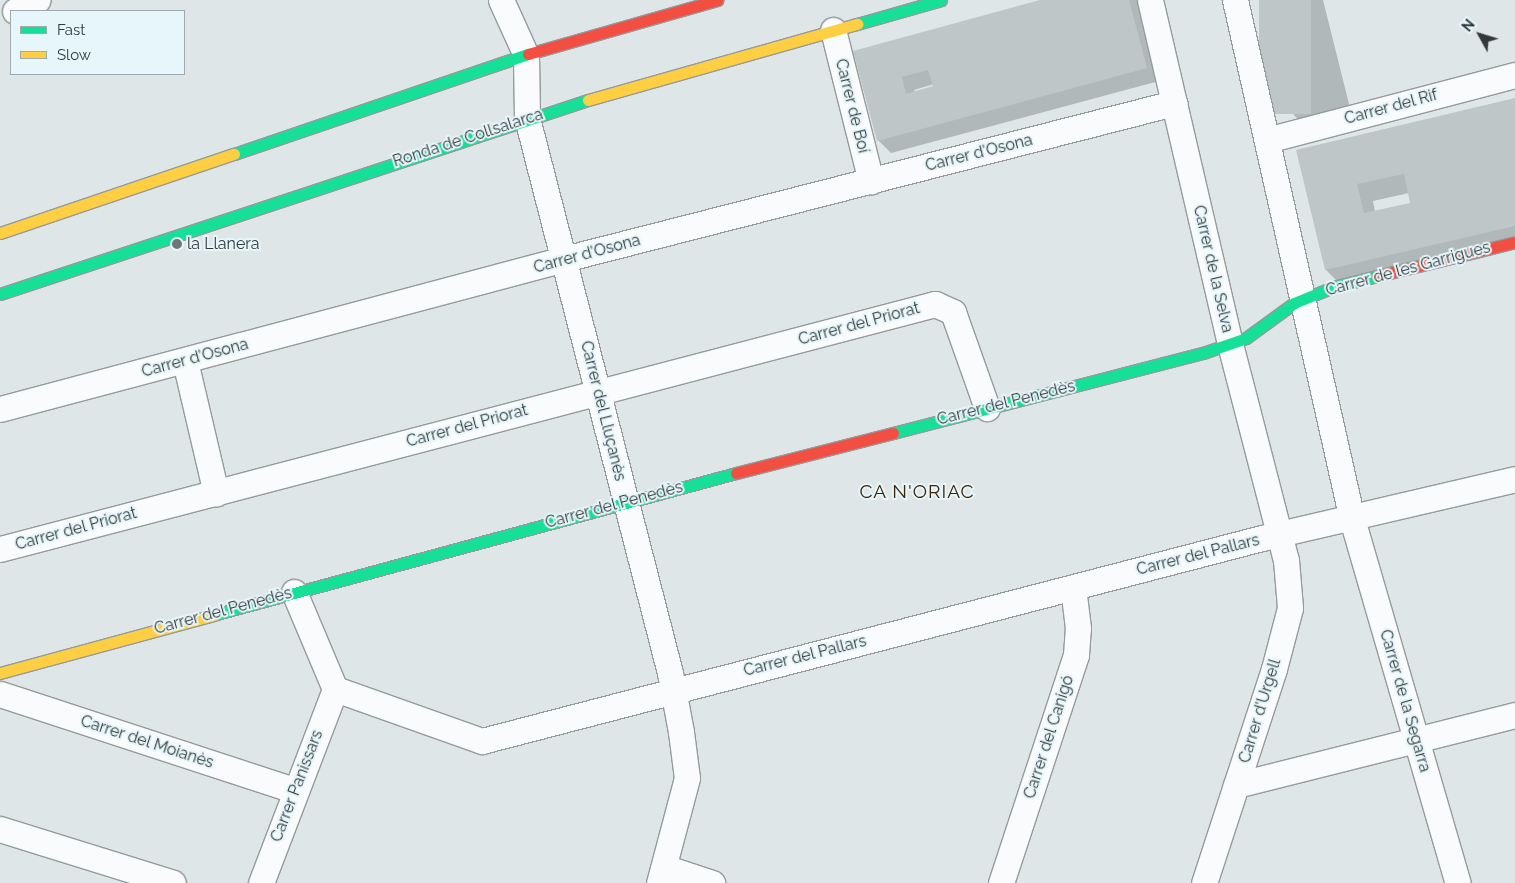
<!DOCTYPE html>
<meta charset="utf-8">
<style>
body{margin:0}
#map{position:relative;width:1515px;height:883px;overflow:hidden;background:#dee6e8;font-family:Raleway,sans-serif}
div>[style]{position:absolute}
[style*='--x']{left:calc(var(--x)*1px);top:calc(var(--y)*1px);width:calc(var(--w)*1px);rotate:calc(var(--a)*1deg)}
.shadow>*{inset:0;background:#0003}
.building>*{inset:0;background:#bfc6c8;transform-origin:0 0}
.roads{filter:drop-shadow(1px 0 #959b9c) drop-shadow(-1px 0 #959b9c) drop-shadow(0 1px #959b9c) drop-shadow(0 -1px #959b9c)}
.street>*{height:25px;margin:-12.5px;padding:0 12.5px;transform-origin:12.5px;border-radius:12.5px;background:#fafbfc}
.fast>*{height:11px;margin:-5.5px;padding:0 5.5px;transform-origin:5.5px;border-radius:5.5px;background:#16e098}
.slow>*{height:11px;margin:-5.5px;padding:0 5.5px;transform-origin:5.5px;border-radius:5.5px;background:#ffcf43}
.jam>*{height:11px;margin:-5.5px;padding:0 5.5px;transform-origin:5.5px;border-radius:5.5px;background:#f24e42}
.dots>*{width:14px;height:14px;translate:-50% -50%;box-sizing:border-box;border:2px solid #e6f6fa;border-radius:50%}
span{translate:-50% -50%;white-space:nowrap;text-align:center;line-height:1.15;-webkit-text-stroke:4px #e6f6fa;paint-order:stroke}
.street-label{font-size:16px;color:#33393b}
.poi-label{font-size:16px;color:#33393b}
.left{translate:0 -50%;text-align:left}
.quarter-label{font-size:19px;color:#402505;letter-spacing:1px}
.legend{position:absolute;left:10px;top:10px;width:175px;height:65px;box-sizing:border-box;background:#e6f6fa;border:1px solid #9eaaae;margin:0;padding:6px 9px;list-style:none;font-size:15px;color:#33393b}
.legend li{display:flex;align-items:center;gap:10px;height:25px}
.legend b{width:25px;border:1px solid #9eaaae}
.north{position:absolute;left:1455px;top:10px;width:50px;height:50px;-webkit-text-stroke:4px #e6f6fa;paint-order:stroke;rotate:309deg;font-size:14px;font-weight:700;line-height:20px;text-align:center;color:#33393b}
.north::after{content:'';display:block;margin:auto;width:18px;height:22px;background:#33393b;clip-path:polygon(50% 0,100% 100%,50% 72%,0 100%)}
</style>
<div id="map">
<div class="shadow">
<i style="clip-path:polygon(evenodd,1043px 0,1138px 0,1159px 81px,891px 153px,878px 140px,854px 52px,1043px 0,934px 84px,934px 87px,915px 93px,914px 90px,934px 84px)"></i>
<i style="clip-path:polygon(1260px 0,1323px 0,1352px 116px,1305px 126px,1288px 109px)"></i>
<i style="clip-path:polygon(evenodd,1515px 100px,1515px 242px,1342px 286px,1326px 270px,1297px 151px,1515px 100px,1409px 193px,1411px 204px,1375px 212px,1373px 201px,1409px 193px)"></i>
</div>
<div class="building">
<i style="clip-path:polygon(evenodd,1040px 0,1129px 0,1147px 68px,877px 141px,853px 51px,1040px 0,928px 70px,933px 86px,906px 94px,902px 77px,928px 70px)"></i>
<i style="left:1259px;top:0;width:52px;height:114px"></i>
<i style="clip-path:polygon(evenodd,1515px 98px,1515px 226px,1325px 270px,1296px 150px,1515px 98px,1404px 174px,1410px 203px,1364px 213px,1357px 184px,1404px 174px)"></i>
</div>
<div class="roads">
<div class="street">
<i style="--x:501;--y:0;--w:60;--a:65.6"></i>
<i style="--x:526;--y:55;--w:63;--a:89.1"></i>
<i style="--x:527;--y:118;--w:573;--a:75.55"></i>
<i style="--x:670;--y:673;--w:60;--a:79.4"></i>
<i style="--x:681;--y:732;--w:46;--a:82.6"></i>
<i style="--x:687;--y:778;--w:109;--a:104.9"></i>
<i style="--x:1150;--y:0;--w:353;--a:76.9"></i>
<i style="--x:1230;--y:344;--w:223;--a:75.5"></i>
<i style="--x:1286;--y:560;--w:48;--a:85.2"></i>
<i style="--x:1290;--y:608;--w:63;--a:104.7"></i>
<i style="--x:1274;--y:669;--w:225;--a:108.1"></i>
<i style="--x:1235;--y:0;--w:532;--a:77.3"></i>
<i style="--x:1352;--y:519;--w:379;--a:73.8"></i>
<i style="--x:15;--y:11;--w:25;--a:-26"></i>
<i style="--x:833;--y:30;--w:156;--a:75.9"></i>
<i style="--x:1267;--y:140;--w:256;--a:-14.7"></i>
<i style="--x:185;--y:361;--w:136;--a:76.8"></i>
<i style="--x:0;--y:409;--w:584;--a:-14.89"></i>
<i style="--x:564;--y:259;--w:630;--a:-14.35"></i>
<i style="--x:0;--y:549;--w:967;--a:-14.68"></i>
<i style="--x:935;--y:304;--w:20;--a:24"></i>
<i style="--x:953;--y:312;--w:102;--a:70.5"></i>
<i style="--x:294;--y:592;--w:105;--a:67.1"></i>
<i style="--x:335;--y:689;--w:156;--a:19.5"></i>
<i style="--x:482;--y:741;--w:806;--a:-14.59"></i>
<i style="--x:1262;--y:538;--w:260;--a:-13.1"></i>
<i style="--x:0;--y:694;--w:309;--a:18.1"></i>
<i style="--x:1236;--y:785;--w:288;--a:-14.1"></i>
<i style="--x:0;--y:829;--w:181;--a:17.3"></i>
<i style="--x:664;--y:867;--w:51;--a:18.4"></i>
<i style="--x:261;--y:883;--w:208;--a:-69.1"></i>
<i style="--x:1001;--y:883;--w:240;--a:-71.8"></i>
<i style="--x:1076;--y:655;--w:27;--a:-86"></i>
<i style="--x:1078;--y:628;--w:41;--a:-97"></i>
</div>
<div class="fast">
<i style="--x:857;--y:24;--w:87;--a:-15.9"></i>
<i style="--x:234;--y:154;--w:311;--a:-18.8"></i>
<i style="--x:0;--y:294;--w:619;--a:-18.26"></i>
<i style="--x:893;--y:433;--w:320;--a:-14.5"></i>
<i style="--x:1203;--y:353;--w:46;--a:-19.2"></i>
<i style="--x:1246;--y:338;--w:59;--a:-36.1"></i>
<i style="--x:1294;--y:303;--w:42;--a:-22.3"></i>
<i style="--x:1333;--y:287;--w:45;--a:-14"></i>
<i style="--x:213;--y:615;--w:542;--a:-15.19"></i>
</div>
<div class="slow">
<i style="--x:588;--y:100;--w:280;--a:-15.8"></i>
<i style="--x:0;--y:233;--w:247;--a:-18.7"></i>
<i style="--x:0;--y:673;--w:221;--a:-15.2"></i>
</div>
<div class="jam">
<i style="--x:528;--y:54;--w:197;--a:-15.9"></i>
<i style="--x:1377;--y:276;--w:142;--a:-13.8"></i>
<i style="--x:736;--y:473;--w:162;--a:-14.3"></i>
</div>
</div>
<div class="dots">
<i style="left:177px;top:244px;background:#6f7678"></i>
</div>
<div class="street-label">
<span style="left:852px;top:106px;rotate:76deg">Carrer de Boí</span>
<span style="left:1391px;top:107px;rotate:-15deg">Carrer del Rif</span>
<span style="left:468px;top:138px;rotate:-18deg">Ronda de Collsalarca</span>
<span style="left:979px;top:153px;rotate:-14deg">Carrer d'Osona</span>
<span style="left:587px;top:254px;rotate:-15deg">Carrer d'Osona</span>
<span style="left:1213px;top:269px;rotate:77deg">Carrer de la Selva</span>
<span style="left:1408px;top:269px;rotate:-15deg">Carrer de les Garrigues</span>
<span style="left:859px;top:324px;rotate:-15deg">Carrer del Priorat</span>
<span style="left:195px;top:358px;rotate:-15deg">Carrer d'Osona</span>
<span style="left:1006px;top:403px;rotate:-14deg">Carrer del Penedès</span>
<span style="left:603px;top:411px;rotate:76deg">Carrer del Lluçanès</span>
<span style="left:467px;top:426px;rotate:-15deg">Carrer del Priorat</span>
<span style="left:614px;top:505px;rotate:-15deg">Carrer del Penedès</span>
<span style="left:76px;top:529px;rotate:-15deg">Carrer del Priorat</span>
<span style="left:1198px;top:555px;rotate:-14deg">Carrer del Pallars</span>
<span style="left:223px;top:611px;rotate:-15deg">Carrer del Penedès</span>
<span style="left:805px;top:656px;rotate:-14deg">Carrer del Pallars</span>
<span style="left:1405px;top:701px;rotate:74deg">Carrer de la Segarra</span>
<span style="left:1260px;top:711px;rotate:-73deg">Carrer d'Urgell</span>
<span style="left:1049px;top:737px;rotate:-72deg">Carrer del Canigó</span>
<span style="left:147px;top:742px;rotate:18deg">Carrer del Moianès</span>
<span style="left:297px;top:786px;rotate:-69deg">Carrer Panissars</span>
</div>
<div class="poi-label">
<span class="left" style="left:187px;top:244px">la Llanera</span>
</div>
<div class="quarter-label">
<span style="left:917px;top:492px">CA N'ORIAC</span>
</div>
<ul class="legend">
<li><b style="height:6px;background:#16e098"></b>Fast</li>
<li><b style="height:6px;background:#ffcf43"></b>Slow</li>
</ul>
<div class="north">N</div>
</div>
